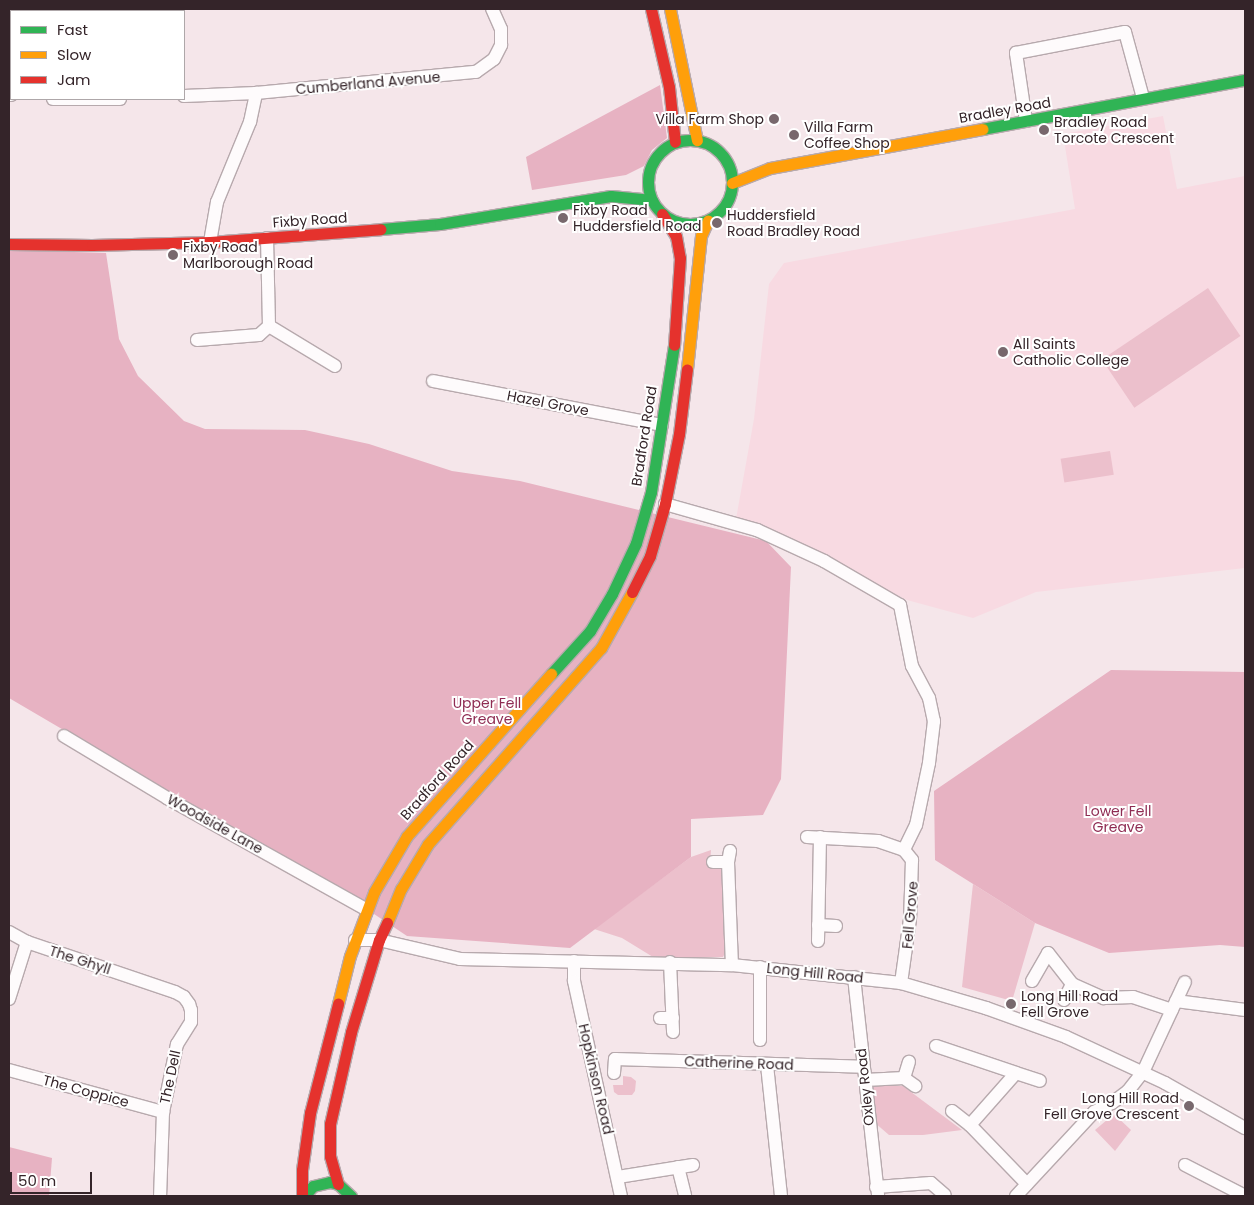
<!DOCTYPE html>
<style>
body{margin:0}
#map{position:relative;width:1254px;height:1205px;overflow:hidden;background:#f5e6ea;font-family:Poppins,sans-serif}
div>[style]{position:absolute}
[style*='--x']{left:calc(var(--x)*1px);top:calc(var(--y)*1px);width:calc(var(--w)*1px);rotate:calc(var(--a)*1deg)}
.built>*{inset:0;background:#f8dae2}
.green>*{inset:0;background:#ecc0cc;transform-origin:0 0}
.forest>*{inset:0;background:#e7b2c2}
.roads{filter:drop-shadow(1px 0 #b7a9ad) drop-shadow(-1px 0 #b7a9ad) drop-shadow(0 1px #b7a9ad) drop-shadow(0 -1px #b7a9ad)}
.street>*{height:12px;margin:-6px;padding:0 6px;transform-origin:6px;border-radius:6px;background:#fefbfc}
.fast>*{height:11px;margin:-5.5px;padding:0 5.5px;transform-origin:5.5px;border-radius:5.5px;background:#30b455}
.fast>.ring{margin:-5.5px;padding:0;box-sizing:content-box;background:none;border:11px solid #30b455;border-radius:50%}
.slow>*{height:11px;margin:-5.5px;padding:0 5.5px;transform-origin:5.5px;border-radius:5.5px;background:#ff9f0a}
.jam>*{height:11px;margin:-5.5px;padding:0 5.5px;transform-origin:5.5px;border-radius:5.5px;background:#e5322d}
.dots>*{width:14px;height:14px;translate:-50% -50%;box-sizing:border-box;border:2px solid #fff;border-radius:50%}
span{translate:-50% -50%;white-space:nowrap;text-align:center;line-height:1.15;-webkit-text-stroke:4px #fff;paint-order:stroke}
.street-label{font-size:14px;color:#342429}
.poi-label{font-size:14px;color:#342429}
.right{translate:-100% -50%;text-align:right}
.left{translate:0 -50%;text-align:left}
.park-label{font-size:14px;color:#8f2c53}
.frame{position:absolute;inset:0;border:10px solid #342429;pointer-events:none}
.legend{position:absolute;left:10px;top:10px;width:175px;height:90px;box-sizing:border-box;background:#fff;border:1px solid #aea7a9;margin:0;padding:6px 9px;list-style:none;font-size:15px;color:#342429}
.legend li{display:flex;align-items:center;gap:10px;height:25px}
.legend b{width:25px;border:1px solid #aea7a9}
.scale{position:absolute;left:10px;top:1172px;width:82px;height:22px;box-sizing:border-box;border:2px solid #342429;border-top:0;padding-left:6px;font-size:15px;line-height:18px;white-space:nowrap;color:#342429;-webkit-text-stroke:4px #fff;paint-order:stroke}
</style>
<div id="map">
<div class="built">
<i style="clip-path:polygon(1163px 116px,1177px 189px,1245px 176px,1245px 568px,1036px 592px,973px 618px,907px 600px,736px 519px,754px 419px,769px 284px,784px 263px,1075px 209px,1063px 134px)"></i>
</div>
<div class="green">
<i style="left:1208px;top:288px;width:58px;height:128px;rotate:56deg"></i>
<i style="left:1110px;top:451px;width:24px;height:50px;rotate:81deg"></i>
<i style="clip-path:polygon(711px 850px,710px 865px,727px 866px,726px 951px,723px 957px,653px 957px,622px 938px,594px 929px,691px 857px)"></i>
<i style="clip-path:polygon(973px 884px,1035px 923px,1012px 1001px,962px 987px)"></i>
<i style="clip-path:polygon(623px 1076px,631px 1077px,636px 1081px,635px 1091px,632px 1095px,618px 1095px,614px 1092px,613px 1085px,623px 1085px)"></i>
<i style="clip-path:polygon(871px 1086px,903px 1086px,962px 1130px,923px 1135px,889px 1135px,874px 1122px)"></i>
<i style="clip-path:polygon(1114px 1114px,1131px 1130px,1115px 1151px,1095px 1130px)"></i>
</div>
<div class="forest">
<i style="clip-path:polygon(660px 85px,667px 138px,652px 150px,644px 166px,626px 175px,532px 190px,526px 157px)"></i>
<i style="clip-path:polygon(9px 250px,106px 253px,119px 339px,138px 376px,184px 421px,205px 429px,305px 430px,369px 444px,452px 471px,520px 481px,766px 541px,791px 567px,781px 779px,763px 815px,691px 819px,691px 857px,570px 948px,407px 936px,350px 898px,9px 698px)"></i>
<i style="clip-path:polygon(1111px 670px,1245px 672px,1245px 947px,1220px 945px,1109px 953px,1035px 923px,935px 860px,934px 791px)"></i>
<i style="clip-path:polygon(9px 1147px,52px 1158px,49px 1196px,9px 1196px)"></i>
</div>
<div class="roads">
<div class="street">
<i style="--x:78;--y:11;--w:2;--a:-90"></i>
<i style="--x:9;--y:95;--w:2;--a:0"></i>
<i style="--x:184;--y:96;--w:72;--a:-2.4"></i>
<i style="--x:256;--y:93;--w:221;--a:-5.5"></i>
<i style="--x:476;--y:72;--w:22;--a:-36"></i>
<i style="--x:494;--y:59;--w:16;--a:-63"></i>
<i style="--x:501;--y:45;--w:16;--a:-90"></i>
<i style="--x:501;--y:29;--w:22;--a:-114"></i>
<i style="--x:53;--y:99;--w:67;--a:0"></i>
<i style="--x:1026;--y:121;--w:69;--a:-98.4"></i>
<i style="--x:1016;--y:53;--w:111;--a:-10.9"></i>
<i style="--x:1125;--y:32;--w:68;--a:74.7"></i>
<i style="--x:210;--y:242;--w:41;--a:-80.1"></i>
<i style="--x:217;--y:202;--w:87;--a:-67.6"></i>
<i style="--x:250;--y:122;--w:30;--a:-78"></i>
<i style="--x:269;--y:326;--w:77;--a:31.2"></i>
<i style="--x:197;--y:340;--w:62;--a:-4.6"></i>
<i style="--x:259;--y:335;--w:13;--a:-42"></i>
<i style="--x:269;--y:326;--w:88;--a:-91.3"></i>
<i style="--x:433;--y:381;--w:233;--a:10.9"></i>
<i style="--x:665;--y:504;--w:96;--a:15.8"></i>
<i style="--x:757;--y:530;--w:74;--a:24.8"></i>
<i style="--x:824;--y:561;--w:88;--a:30.1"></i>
<i style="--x:900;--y:605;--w:62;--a:78.9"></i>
<i style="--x:912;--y:666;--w:36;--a:62"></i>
<i style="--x:929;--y:698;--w:24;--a:78"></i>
<i style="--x:934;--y:721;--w:42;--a:96.8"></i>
<i style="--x:929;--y:763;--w:63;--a:101.8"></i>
<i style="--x:916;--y:825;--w:28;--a:116"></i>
<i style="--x:64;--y:736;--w:120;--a:31"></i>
<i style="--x:167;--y:798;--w:229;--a:29.2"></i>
<i style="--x:807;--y:837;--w:71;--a:3.2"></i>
<i style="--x:878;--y:841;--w:28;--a:19"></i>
<i style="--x:904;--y:850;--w:13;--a:51"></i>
<i style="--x:912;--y:860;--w:59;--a:91.9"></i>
<i style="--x:910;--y:919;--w:65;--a:98"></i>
<i style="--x:730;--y:851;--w:11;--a:100"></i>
<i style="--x:728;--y:862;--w:103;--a:87.8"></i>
<i style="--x:713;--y:862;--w:15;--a:0"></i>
<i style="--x:818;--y:925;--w:18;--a:3"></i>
<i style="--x:9;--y:932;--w:21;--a:29"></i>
<i style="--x:27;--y:942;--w:156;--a:18.7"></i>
<i style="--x:175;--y:992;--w:10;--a:29"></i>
<i style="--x:184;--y:997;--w:9;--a:54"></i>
<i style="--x:189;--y:1004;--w:6;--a:72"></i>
<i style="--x:191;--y:1010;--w:12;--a:90"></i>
<i style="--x:191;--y:1022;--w:26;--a:122"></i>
<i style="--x:177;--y:1044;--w:69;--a:101.6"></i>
<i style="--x:163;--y:1112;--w:84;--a:92"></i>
<i style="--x:355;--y:940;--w:24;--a:0"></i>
<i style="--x:379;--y:940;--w:83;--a:13.2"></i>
<i style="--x:460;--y:959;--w:272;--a:1.3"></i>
<i style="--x:732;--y:965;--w:170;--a:6.1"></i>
<i style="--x:901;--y:983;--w:89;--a:16.4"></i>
<i style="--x:986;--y:1008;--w:85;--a:19.9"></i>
<i style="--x:1066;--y:1037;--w:109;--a:24.9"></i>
<i style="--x:1165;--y:1083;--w:92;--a:29.4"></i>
<i style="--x:818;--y:941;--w:104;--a:-88.9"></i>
<i style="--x:574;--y:961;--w:20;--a:90"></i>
<i style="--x:574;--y:981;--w:220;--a:77.7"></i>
<i style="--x:670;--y:962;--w:70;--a:87.5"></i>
<i style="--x:760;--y:967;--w:73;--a:90"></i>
<i style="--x:854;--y:977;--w:220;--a:83.7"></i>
<i style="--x:1032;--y:981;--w:32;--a:-60"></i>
<i style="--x:1048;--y:953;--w:39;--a:52"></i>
<i style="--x:1072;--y:984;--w:35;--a:24"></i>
<i style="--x:1104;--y:998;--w:29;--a:-2"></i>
<i style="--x:1133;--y:997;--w:41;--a:18.4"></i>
<i style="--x:9;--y:999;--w:60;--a:-72.5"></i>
<i style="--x:1064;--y:1000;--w:18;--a:-63"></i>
<i style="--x:1176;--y:1001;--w:70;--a:7.4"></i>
<i style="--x:660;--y:1018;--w:13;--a:0"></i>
<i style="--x:936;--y:1046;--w:84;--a:18.6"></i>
<i style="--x:767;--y:1065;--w:132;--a:83.9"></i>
<i style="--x:9;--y:1070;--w:160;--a:15.3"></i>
<i style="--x:614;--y:1073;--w:14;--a:-86"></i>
<i style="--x:615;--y:1059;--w:248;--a:1.8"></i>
<i style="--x:904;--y:1078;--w:17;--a:-73"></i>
<i style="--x:865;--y:1080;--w:39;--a:-3"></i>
<i style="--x:904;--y:1078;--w:14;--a:36"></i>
<i style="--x:952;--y:1111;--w:23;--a:38"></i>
<i style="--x:970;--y:1125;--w:82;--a:46"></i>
<i style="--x:970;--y:1125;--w:69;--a:-48.5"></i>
<i style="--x:1016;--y:1073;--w:25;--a:18"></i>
<i style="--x:1185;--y:1165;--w:68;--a:27.3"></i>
<i style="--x:678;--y:1167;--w:30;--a:76"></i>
<i style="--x:618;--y:1177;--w:76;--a:-9.1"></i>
<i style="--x:876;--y:1187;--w:55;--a:-4.2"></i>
<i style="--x:931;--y:1183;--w:18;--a:41"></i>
<i style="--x:1016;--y:1196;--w:115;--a:-47.1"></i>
<i style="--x:1094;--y:1112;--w:20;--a:-27"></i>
<i style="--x:1112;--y:1103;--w:20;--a:-37"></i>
<i style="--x:1128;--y:1091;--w:24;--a:-52"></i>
<i style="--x:1143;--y:1072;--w:99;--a:-65"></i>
</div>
<div class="fast">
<i style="--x:982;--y:129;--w:268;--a:-10.6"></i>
<i class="ring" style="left:648px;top:140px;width:73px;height:73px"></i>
<i style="--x:381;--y:229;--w:59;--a:-4.8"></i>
<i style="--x:440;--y:224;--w:173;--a:-9.3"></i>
<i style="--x:611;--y:196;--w:41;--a:5.6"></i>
<i style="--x:551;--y:674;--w:58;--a:-47.8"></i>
<i style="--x:590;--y:631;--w:43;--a:-59.3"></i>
<i style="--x:612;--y:594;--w:56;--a:-64.8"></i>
<i style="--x:636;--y:543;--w:53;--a:-73.6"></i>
<i style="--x:651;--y:492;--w:149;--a:-81.1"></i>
<i style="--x:304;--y:1196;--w:13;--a:-48"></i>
<i style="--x:313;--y:1186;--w:17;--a:-13"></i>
<i style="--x:330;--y:1182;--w:8;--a:14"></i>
<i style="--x:338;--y:1184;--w:18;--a:43"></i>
</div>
<div class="slow">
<i style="--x:670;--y:9;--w:134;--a:78.4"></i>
<i style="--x:732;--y:183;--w:41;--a:-21.5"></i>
<i style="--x:770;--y:168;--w:216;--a:-10.4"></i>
<i style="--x:687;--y:369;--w:134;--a:-84"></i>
<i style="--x:701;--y:236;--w:17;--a:-66"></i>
<i style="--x:387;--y:923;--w:37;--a:-68"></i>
<i style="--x:401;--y:889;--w:52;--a:-59"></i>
<i style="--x:428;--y:844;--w:261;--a:-48.6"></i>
<i style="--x:601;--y:648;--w:64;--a:-61"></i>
<i style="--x:338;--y:1004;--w:49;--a:-76"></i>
<i style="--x:350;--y:956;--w:68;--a:-69.4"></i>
<i style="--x:374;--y:892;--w:65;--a:-59.5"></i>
<i style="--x:407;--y:836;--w:217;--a:-48.4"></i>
</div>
<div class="jam">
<i style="--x:651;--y:9;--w:80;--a:77"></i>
<i style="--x:669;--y:87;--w:55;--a:83.8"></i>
<i style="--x:662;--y:214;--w:26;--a:58"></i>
<i style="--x:676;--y:236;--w:22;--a:80"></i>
<i style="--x:680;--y:258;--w:87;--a:93.9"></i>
<i style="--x:9;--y:244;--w:83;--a:0.7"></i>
<i style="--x:92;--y:245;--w:118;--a:-1.5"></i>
<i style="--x:210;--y:242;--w:171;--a:-4.3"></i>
<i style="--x:632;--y:592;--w:40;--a:-63.4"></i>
<i style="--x:650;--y:556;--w:54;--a:-73.9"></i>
<i style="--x:665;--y:504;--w:71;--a:-78.7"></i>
<i style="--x:679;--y:434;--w:65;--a:-83"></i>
<i style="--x:338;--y:1184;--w:29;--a:-106"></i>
<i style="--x:330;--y:1156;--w:32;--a:-90"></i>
<i style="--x:330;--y:1124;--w:94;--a:-77.1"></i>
<i style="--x:351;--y:1032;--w:96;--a:-73.1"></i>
<i style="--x:379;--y:940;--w:19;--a:-65"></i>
<i style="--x:302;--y:1196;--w:26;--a:-90"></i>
<i style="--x:302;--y:1170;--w:58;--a:-82"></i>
<i style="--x:310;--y:1113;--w:113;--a:-75.6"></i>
</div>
</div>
<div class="dots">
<i style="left:774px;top:119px;background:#78686d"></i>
<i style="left:1044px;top:130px;background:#78686d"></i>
<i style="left:794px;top:135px;background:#78686d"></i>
<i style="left:563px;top:218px;background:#78686d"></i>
<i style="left:717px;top:223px;background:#78686d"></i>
<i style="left:173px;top:255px;background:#78686d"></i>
<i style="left:1003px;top:352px;background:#78686d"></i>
<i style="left:1011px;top:1004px;background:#78686d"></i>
<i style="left:1189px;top:1106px;background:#78686d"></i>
</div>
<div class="street-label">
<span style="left:368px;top:83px;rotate:-5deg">Cumberland Avenue</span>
<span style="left:1005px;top:110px;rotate:-10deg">Bradley Road</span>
<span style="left:310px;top:220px;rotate:-4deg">Fixby Road</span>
<span style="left:548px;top:403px;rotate:11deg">Hazel Grove</span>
<span style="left:644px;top:436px;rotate:-81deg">Bradford Road</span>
<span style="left:437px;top:780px;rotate:-48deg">Bradford Road</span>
<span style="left:215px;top:824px;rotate:29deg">Woodside Lane</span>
<span style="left:910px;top:915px;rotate:-85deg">Fell Grove</span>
<span style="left:80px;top:960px;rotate:18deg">The Ghyll</span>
<span style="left:815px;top:973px;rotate:6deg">Long Hill Road</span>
<span style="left:739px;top:1063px;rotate:2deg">Catherine Road</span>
<span style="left:170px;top:1077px;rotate:-78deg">The Dell</span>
<span style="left:596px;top:1079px;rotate:77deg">Hopkinson Road</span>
<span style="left:865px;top:1087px;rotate:-96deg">Oxley Road</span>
<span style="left:86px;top:1091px;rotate:15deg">The Coppice</span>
</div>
<div class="poi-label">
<span class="right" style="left:764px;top:119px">Villa Farm Shop</span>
<span class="left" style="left:1054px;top:130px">Bradley Road<br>Torcote Crescent</span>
<span class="left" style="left:804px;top:135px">Villa Farm<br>Coffee Shop</span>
<span class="left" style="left:573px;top:218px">Fixby Road<br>Huddersfield Road</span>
<span class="left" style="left:727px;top:223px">Huddersfield<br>Road Bradley Road</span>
<span class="left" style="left:183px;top:255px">Fixby Road<br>Marlborough Road</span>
<span class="left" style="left:1013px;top:352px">All Saints<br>Catholic College</span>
<span class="left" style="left:1021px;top:1004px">Long Hill Road<br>Fell Grove</span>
<span class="right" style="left:1179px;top:1106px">Long Hill Road<br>Fell Grove Crescent</span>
</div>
<div class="park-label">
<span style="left:487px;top:711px">Upper Fell<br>Greave</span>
<span style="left:1118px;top:819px">Lower Fell<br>Greave</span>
</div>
<div class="frame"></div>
<ul class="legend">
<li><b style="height:6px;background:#30b455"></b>Fast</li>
<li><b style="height:6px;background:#ff9f0a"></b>Slow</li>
<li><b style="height:6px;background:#e5322d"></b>Jam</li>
</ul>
<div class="scale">50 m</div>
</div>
